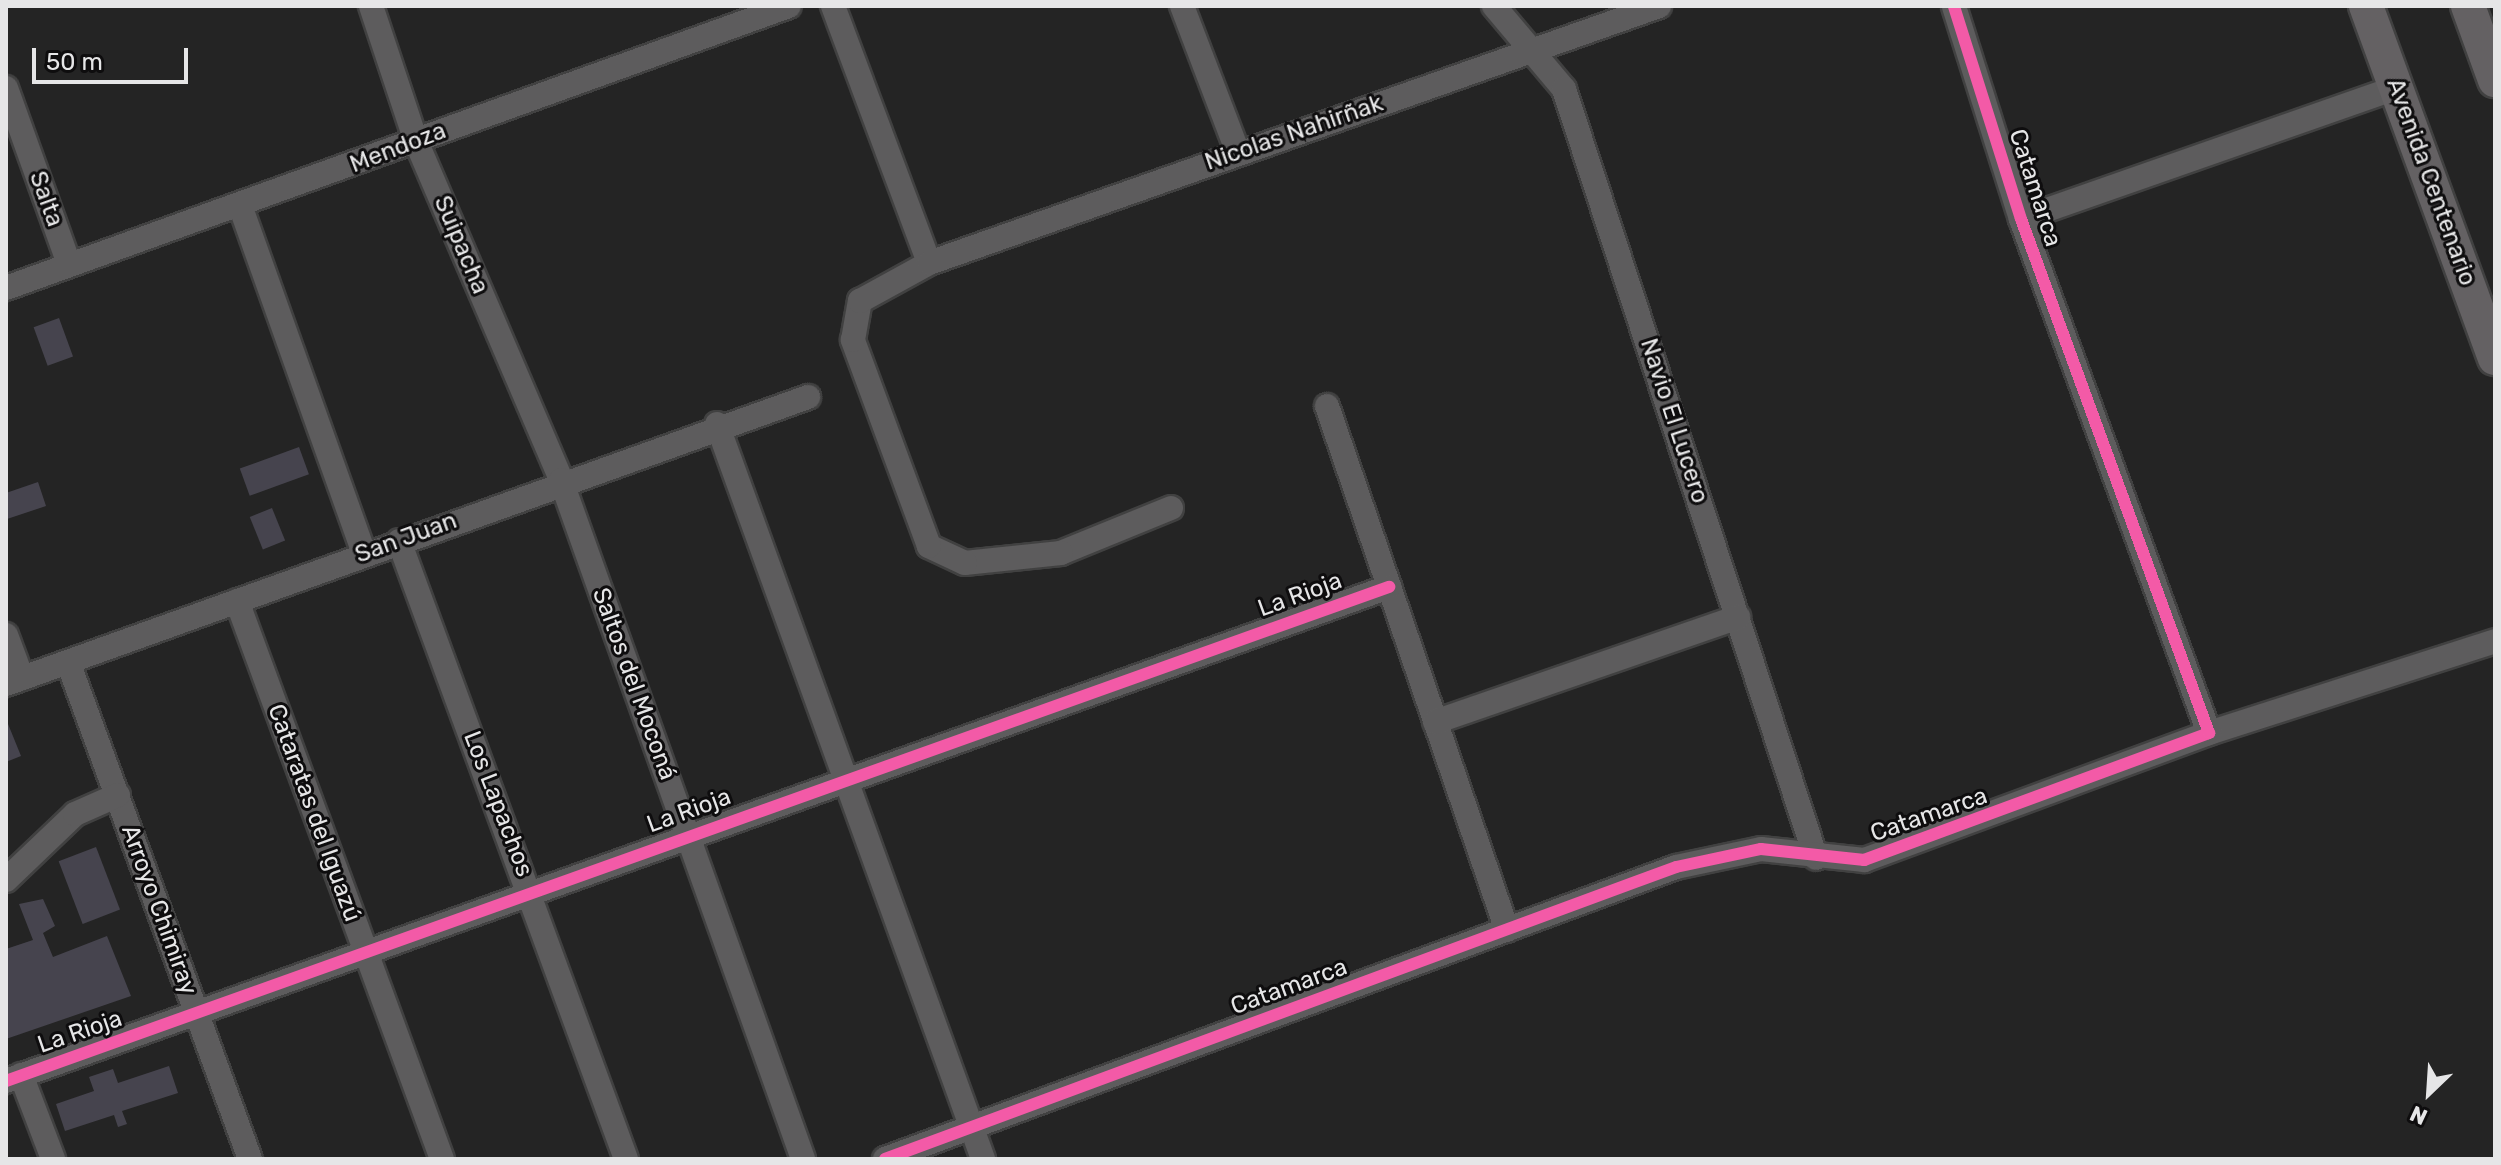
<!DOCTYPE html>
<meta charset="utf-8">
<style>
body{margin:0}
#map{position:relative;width:2501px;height:1165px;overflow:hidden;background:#242424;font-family:Rubik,sans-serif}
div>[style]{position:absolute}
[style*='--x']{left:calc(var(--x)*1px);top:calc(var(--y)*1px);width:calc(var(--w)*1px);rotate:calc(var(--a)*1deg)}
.building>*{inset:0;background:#46444e;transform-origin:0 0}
.roads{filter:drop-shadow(2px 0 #414141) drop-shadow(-2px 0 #414141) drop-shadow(0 2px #414141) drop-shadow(0 -2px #414141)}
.minor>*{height:24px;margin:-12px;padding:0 12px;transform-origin:12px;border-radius:12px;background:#5d5c5d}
.secondary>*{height:34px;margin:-17px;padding:0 17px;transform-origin:17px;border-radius:17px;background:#646163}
.cycleway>*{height:12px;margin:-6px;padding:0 6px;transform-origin:6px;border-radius:6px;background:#f35aa7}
span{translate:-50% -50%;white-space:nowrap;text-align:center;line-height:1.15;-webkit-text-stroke:6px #0e0d0e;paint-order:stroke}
.street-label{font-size:24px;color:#e6e6e7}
.frame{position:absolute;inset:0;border:8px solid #e6e6e7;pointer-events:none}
.north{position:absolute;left:2389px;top:1053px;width:80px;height:80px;-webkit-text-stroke:6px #0e0d0e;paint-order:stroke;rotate:205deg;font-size:22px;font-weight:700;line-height:32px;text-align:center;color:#e6e6e7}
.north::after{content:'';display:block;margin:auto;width:28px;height:36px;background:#e6e6e7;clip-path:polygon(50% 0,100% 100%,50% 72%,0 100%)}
.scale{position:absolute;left:32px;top:48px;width:156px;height:36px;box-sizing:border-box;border:4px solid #e6e6e7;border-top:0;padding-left:10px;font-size:24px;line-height:28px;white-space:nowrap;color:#e6e6e7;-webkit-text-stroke:6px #0e0d0e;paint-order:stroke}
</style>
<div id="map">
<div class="building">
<i style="left:59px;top:318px;width:41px;height:27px;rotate:70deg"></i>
<i style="left:299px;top:447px;width:29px;height:63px;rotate:70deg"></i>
<i style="clip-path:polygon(38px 482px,46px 506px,7px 519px,6px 493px)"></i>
<i style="left:272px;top:508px;width:35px;height:24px;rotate:68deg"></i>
<i style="clip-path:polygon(6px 719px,21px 756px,6px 762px)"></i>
<i style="left:96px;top:847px;width:67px;height:40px;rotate:69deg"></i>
<i style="clip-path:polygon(43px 899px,55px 926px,43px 933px,53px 957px,107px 936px,131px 996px,6px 1039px,6px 949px,33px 940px,19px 904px)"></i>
<i style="clip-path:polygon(169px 1066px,178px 1093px,122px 1111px,127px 1124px,118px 1127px,114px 1115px,65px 1131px,56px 1104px,94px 1091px,89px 1077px,113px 1069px,118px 1083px)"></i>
</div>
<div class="roads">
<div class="minor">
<i style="--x:371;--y:6;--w:142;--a:71.6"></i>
<i style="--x:416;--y:141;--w:369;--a:66.8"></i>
<i style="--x:561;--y:480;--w:721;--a:70.38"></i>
<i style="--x:833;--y:6;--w:274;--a:69.5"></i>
<i style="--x:1182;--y:6;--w:157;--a:69.1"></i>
<i style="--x:1494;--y:6;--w:109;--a:49.9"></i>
<i style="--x:1564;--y:89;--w:809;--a:71.86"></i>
<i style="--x:6;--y:88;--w:187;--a:70.3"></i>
<i style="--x:241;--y:208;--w:366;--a:70.4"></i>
<i style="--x:2021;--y:219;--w:397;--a:-19.3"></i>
<i style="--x:6;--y:288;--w:832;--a:-19.81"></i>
<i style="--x:1327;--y:406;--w:554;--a:71.04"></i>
<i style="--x:717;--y:424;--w:782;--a:70.1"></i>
<i style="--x:1171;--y:508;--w:119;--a:157.8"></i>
<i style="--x:1061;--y:553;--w:97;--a:174.1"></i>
<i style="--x:965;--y:563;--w:40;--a:-155"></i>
<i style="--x:929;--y:546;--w:220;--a:-110.3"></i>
<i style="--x:853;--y:340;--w:40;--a:-80"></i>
<i style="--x:860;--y:301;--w:79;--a:-28.8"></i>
<i style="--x:929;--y:263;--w:774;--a:-19.39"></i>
<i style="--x:399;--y:541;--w:658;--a:69.83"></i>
<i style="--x:237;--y:601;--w:594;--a:69.83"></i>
<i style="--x:6;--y:635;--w:46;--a:69.6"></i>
<i style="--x:68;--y:662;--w:529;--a:69.89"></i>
<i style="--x:6;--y:684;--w:852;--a:-19.69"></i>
<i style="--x:1435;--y:722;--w:321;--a:-19.1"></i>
<i style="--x:2209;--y:733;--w:300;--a:-17.8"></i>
<i style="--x:6;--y:880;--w:95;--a:-43.7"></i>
<i style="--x:75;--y:814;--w:47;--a:-23.8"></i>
<i style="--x:21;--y:1075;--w:90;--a:69.1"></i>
<i style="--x:6;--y:1081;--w:1469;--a:-19.66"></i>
<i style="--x:885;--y:1159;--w:843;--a:-20.26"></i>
<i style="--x:1676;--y:867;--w:87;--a:-12"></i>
<i style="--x:1761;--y:849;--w:104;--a:6.1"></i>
<i style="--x:1864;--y:860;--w:368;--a:-20.2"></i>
<i style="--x:2209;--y:733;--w:547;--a:-110.09"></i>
<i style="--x:2021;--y:219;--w:223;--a:-107.5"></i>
</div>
<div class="secondary">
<i style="--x:2366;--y:6;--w:375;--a:69.9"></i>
<i style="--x:2468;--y:6;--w:79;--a:70"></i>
</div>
</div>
<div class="cycleway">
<i style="--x:6;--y:1081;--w:1469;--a:-19.66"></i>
<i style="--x:885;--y:1159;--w:843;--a:-20.26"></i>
<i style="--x:1676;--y:867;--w:87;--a:-12"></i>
<i style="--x:1761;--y:849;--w:104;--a:6.1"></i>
<i style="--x:1864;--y:860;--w:368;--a:-20.2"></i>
<i style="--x:2209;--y:733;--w:547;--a:-110.09"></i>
<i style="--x:2021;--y:219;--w:223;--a:-107.5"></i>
</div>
<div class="street-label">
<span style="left:1294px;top:133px;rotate:-19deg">Nicolas Nahirñak</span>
<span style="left:398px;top:148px;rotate:-21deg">Mendoza</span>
<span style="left:2431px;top:182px;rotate:70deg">Avenida Centenario</span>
<span style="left:2035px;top:188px;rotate:72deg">Catamarca</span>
<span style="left:46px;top:199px;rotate:70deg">Salta</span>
<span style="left:461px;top:245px;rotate:67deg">Suipacha</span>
<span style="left:1674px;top:421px;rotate:72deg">Navio El Lucero</span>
<span style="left:406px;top:538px;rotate:-20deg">San Juan</span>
<span style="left:1300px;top:595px;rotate:-20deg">La Rioja</span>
<span style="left:634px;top:684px;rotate:70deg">Saltos del Moconá</span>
<span style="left:498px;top:804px;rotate:69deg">Los Lapachos</span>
<span style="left:689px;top:811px;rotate:-20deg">La Rioja</span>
<span style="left:314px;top:813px;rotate:70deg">Cataratas del Iguazú</span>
<span style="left:1929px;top:815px;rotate:-19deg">Catamarca</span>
<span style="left:159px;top:910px;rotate:70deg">Arroyo Chimiray</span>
<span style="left:1289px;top:987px;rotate:-20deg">Catamarca</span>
<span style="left:80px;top:1032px;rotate:-19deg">La Rioja</span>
</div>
<div class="frame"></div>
<div class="north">N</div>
<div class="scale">50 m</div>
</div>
